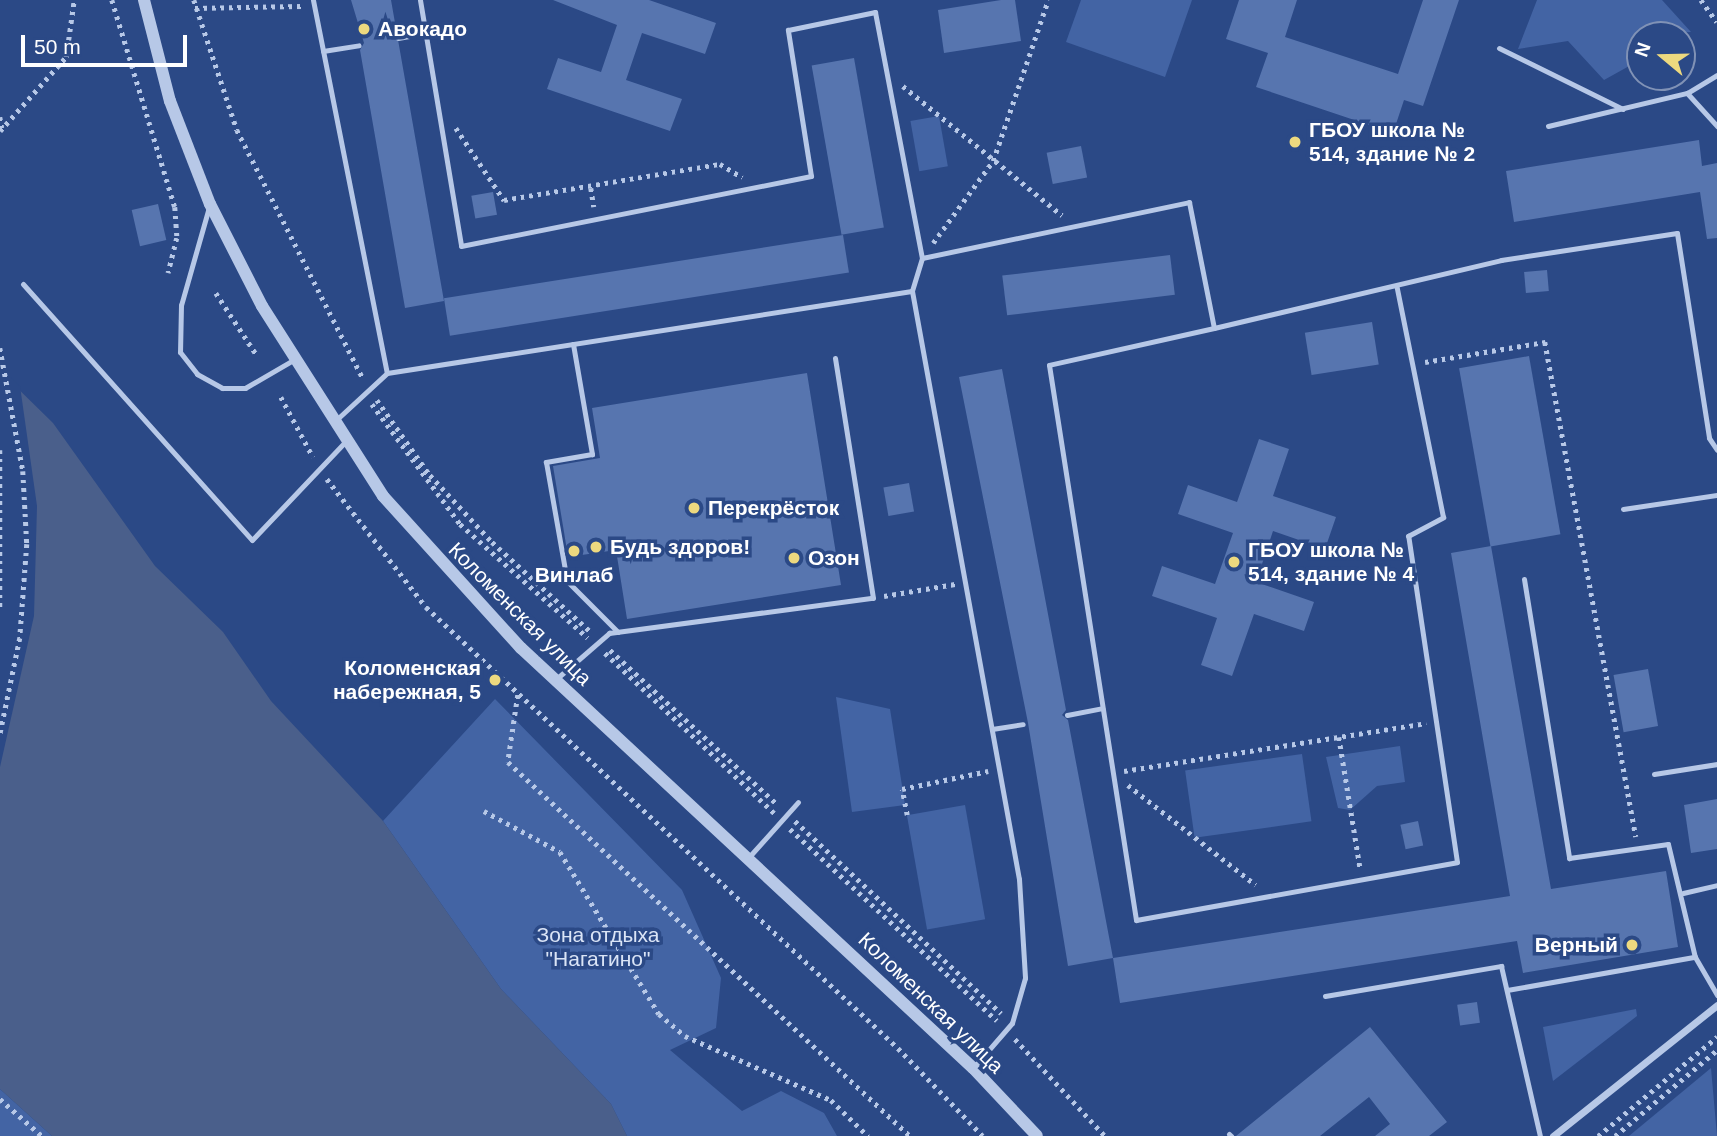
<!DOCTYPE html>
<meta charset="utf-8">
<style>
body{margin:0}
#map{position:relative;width:1717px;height:1136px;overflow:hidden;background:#2b4986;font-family:Arial,sans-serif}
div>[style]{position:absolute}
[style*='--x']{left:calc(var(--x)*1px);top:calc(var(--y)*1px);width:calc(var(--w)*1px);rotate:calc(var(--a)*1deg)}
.green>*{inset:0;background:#4364a4;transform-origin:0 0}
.water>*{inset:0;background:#4a5f8b}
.pier>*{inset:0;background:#2b4986}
.building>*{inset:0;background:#5775af;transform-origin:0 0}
.path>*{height:4.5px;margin-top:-2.25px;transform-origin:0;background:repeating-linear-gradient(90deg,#b7c8e7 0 3.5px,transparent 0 8.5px)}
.service>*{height:5px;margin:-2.5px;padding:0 2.5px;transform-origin:2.5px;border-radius:2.5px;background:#b7c8e7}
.minor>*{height:7px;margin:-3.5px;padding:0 3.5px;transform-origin:3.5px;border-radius:3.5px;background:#b7c8e7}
.tertiary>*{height:12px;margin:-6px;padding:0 6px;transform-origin:6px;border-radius:6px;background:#b7c8e7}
.dots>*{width:19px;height:19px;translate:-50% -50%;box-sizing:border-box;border:4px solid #2b4986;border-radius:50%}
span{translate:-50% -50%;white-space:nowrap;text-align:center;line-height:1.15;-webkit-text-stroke:7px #2b4986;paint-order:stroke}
.poi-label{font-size:21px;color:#fff;font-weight:700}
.left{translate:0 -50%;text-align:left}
.right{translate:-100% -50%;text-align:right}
.street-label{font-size:21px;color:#fff}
.park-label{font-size:21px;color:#dae4f6}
.north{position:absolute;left:1626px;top:21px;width:70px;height:70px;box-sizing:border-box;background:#2b4986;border:2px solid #8092b6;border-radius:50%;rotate:289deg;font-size:19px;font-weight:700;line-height:28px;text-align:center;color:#fff}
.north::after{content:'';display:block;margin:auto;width:24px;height:32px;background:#edd97f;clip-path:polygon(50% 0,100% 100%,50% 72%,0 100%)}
.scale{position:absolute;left:21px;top:35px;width:166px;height:32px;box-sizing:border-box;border:4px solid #fff;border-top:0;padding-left:9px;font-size:21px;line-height:24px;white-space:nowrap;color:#fff;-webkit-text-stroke:5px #2b4986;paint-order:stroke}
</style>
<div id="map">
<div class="green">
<i style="clip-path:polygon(1081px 0,1192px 0,1165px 77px,1066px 42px)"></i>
<i style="clip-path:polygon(1537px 0,1662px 0,1691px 32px,1640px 35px,1640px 60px,1604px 80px,1568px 41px,1518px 49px)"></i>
<i style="left:939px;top:116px;width:51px;height:29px;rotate:80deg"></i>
<i style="clip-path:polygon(836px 697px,890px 709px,905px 805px,852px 812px)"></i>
<i style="clip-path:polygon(495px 699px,682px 890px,721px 978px,716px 1028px,670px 1050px,742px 1111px,781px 1091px,824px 1113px,837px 1136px,627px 1136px,611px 1104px,501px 989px,383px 821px)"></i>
<i style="clip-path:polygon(1400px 746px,1405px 782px,1377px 786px,1350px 810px,1338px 808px,1326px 757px)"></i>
<i style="left:1302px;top:754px;width:68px;height:118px;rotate:82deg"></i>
<i style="left:965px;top:805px;width:116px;height:59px;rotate:80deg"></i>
<i style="clip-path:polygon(1636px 1009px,1637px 1016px,1553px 1081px,1543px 1027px)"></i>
<i style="clip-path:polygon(1711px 1068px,1717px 1136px,1629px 1136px)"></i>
<i style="clip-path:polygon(0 1089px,52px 1136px,0 1136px)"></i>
</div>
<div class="water">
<i style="clip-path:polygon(0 371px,53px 423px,155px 566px,223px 632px,271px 701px,383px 821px,501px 989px,611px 1104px,627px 1136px,52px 1136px,0 1089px)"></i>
</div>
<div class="pier">
<i style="clip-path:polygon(0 368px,20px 386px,37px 506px,34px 616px,0 767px)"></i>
</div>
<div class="building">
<i style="clip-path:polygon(351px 0,391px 0,444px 301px,405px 308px,360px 50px,364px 43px)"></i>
<i style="clip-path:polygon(553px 0,649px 0,716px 23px,705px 54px,642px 33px,626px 80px,682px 99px,670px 131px,547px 89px,558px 58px,601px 72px,617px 25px)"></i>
<i style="clip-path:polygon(1001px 0,1015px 0,1021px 41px,944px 53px,938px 10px)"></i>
<i style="clip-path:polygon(1239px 0,1297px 0,1285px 37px,1398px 74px,1423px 0,1459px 0,1423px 106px,1404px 100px,1393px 133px,1256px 87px,1268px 53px,1226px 39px)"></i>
<i style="left:854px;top:58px;width:172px;height:43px;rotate:80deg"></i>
<i style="clip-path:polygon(1699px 140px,1702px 166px,1717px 163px,1717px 238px,1707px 239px,1700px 192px,1514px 222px,1506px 171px)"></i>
<i style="left:1081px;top:146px;width:32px;height:35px;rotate:79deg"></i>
<i style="left:493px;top:192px;width:23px;height:22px;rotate:80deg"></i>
<i style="left:158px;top:204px;width:37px;height:27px;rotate:77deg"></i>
<i style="left:843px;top:235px;width:38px;height:404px;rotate:81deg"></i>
<i style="left:1170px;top:255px;width:40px;height:169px;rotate:83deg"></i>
<i style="left:1547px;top:270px;width:21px;height:23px;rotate:85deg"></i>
<i style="left:1372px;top:322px;width:43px;height:68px;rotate:81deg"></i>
<i style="left:1529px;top:356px;width:181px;height:71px;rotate:80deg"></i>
<i style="clip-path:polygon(1002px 369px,1066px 710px,1062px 715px,1068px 720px,1113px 958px,1068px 966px,1028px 723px,959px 377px)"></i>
<i style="clip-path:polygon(807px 373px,841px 585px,627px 619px,616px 550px,568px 557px,564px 532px,553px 466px,600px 458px,592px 408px)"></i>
<i style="clip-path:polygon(1259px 439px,1289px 449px,1273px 496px,1336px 517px,1325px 549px,1273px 531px,1256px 582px,1314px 602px,1304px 631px,1254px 614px,1232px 676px,1201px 665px,1217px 618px,1152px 596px,1162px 566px,1215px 584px,1233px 533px,1178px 514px,1188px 485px,1237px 502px)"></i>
<i style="left:909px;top:483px;width:29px;height:26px;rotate:80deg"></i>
<i style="clip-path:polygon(1491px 546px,1551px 889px,1666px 871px,1678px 947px,1523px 973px,1517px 941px,1120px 1003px,1113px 958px,1510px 896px,1451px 553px)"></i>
<i style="left:1648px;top:669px;width:58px;height:35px;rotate:80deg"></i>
<i style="clip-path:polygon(1717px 799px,1717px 849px,1691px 853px,1684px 805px)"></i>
<i style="left:1418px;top:821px;width:25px;height:18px;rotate:78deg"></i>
<i style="left:1477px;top:1002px;width:21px;height:20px;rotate:82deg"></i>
<i style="clip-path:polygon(1370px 1027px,1447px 1122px,1429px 1136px,1375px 1136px,1390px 1124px,1369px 1097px,1320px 1136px,1236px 1136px)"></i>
</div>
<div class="path">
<i style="--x:112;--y:0;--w:216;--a:73.1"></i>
<i style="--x:175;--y:207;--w:31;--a:86"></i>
<i style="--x:177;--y:238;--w:36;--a:104"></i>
<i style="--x:194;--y:0;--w:137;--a:71.7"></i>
<i style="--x:237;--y:130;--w:278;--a:63.1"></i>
<i style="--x:1701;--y:0;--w:27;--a:54"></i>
<i style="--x:195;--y:8;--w:108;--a:-1.1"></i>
<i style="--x:903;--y:86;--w:205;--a:39.1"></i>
<i style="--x:0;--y:117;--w:11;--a:80"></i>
<i style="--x:456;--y:128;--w:87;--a:56.3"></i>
<i style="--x:504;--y:200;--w:219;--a:-9.5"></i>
<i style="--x:720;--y:164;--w:26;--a:31"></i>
<i style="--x:0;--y:131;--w:99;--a:-48.3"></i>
<i style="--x:66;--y:57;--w:58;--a:-82"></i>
<i style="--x:591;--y:188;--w:19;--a:81"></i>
<i style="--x:933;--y:243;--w:102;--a:-53.8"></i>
<i style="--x:993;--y:161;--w:170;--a:-71.1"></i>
<i style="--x:216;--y:293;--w:73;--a:56.7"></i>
<i style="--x:0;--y:348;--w:125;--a:79.4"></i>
<i style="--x:23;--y:471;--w:73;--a:86.9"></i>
<i style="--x:27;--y:544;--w:94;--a:94.3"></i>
<i style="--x:20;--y:638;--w:99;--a:101.7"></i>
<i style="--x:1425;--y:362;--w:122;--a:-9.5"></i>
<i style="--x:1545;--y:342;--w:503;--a:79.58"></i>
<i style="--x:281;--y:397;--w:68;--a:61.9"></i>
<i style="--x:377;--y:400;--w:92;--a:54.8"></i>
<i style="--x:430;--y:475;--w:91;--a:47.2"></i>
<i style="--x:492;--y:542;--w:134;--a:42.3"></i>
<i style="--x:372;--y:404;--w:149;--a:53.7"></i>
<i style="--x:460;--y:524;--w:171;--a:41.7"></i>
<i style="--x:0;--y:450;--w:160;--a:90"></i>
<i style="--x:327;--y:479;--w:162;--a:52.3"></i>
<i style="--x:426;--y:607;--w:646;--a:43.06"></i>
<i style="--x:898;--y:1048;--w:122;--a:46"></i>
<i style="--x:884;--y:596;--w:72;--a:-9.6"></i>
<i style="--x:610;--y:650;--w:229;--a:42.7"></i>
<i style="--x:605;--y:653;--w:233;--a:43.4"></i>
<i style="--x:518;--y:695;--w:68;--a:98.5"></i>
<i style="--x:508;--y:762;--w:549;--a:42.93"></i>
<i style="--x:1339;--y:737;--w:132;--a:80.8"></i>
<i style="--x:1124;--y:771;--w:306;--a:-9"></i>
<i style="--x:1128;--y:785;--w:162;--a:38"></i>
<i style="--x:484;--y:811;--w:86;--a:28.3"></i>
<i style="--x:560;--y:852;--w:190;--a:58.6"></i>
<i style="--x:659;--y:1014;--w:34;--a:40"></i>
<i style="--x:685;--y:1036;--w:159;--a:23.7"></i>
<i style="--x:831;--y:1100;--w:52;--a:44.2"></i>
<i style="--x:907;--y:815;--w:26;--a:-101"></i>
<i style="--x:902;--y:789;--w:88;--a:-11.8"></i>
<i style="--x:795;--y:821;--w:282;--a:43"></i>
<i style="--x:790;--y:829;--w:282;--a:42.8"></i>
<i style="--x:1015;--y:1039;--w:132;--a:47.1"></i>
<i style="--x:0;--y:1099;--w:56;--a:41.4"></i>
<i style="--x:1598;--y:1136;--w:155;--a:-39.8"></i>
<i style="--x:1615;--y:1136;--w:133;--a:-40.1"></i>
</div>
<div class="service">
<i style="--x:313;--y:0;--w:380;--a:78.8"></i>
<i style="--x:420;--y:0;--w:249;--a:80.5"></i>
<i style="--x:461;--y:246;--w:357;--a:-11.3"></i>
<i style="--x:811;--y:176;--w:148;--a:-99"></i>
<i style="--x:788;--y:30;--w:89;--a:-11.7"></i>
<i style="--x:875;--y:12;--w:250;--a:79.2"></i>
<i style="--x:922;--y:258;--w:34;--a:107"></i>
<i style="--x:912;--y:291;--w:598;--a:79.69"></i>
<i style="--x:1019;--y:879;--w:99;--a:86.5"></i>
<i style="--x:1025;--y:978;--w:47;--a:106.1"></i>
<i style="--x:1012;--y:1023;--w:60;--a:130.9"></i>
<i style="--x:398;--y:38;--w:27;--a:-10"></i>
<i style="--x:1499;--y:48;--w:138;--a:26.2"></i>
<i style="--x:323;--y:51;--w:36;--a:-9"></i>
<i style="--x:1717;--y:75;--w:35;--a:149"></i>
<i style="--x:1687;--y:93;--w:45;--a:47.7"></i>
<i style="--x:1548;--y:126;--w:143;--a:-13.4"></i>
<i style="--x:209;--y:207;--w:102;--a:105.9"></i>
<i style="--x:181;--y:305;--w:47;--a:91.2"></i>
<i style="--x:180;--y:352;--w:28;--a:52"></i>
<i style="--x:197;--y:374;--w:29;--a:29"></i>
<i style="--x:222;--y:388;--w:23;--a:0"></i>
<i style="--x:245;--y:388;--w:58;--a:-30.1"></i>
<i style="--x:922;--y:258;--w:273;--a:-11.8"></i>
<i style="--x:1189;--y:202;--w:128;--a:78.8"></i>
<i style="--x:1214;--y:328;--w:295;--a:-13.3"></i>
<i style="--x:1501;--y:260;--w:178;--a:-8.7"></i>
<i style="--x:1677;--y:233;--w:207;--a:81.1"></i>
<i style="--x:1709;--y:438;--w:14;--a:56"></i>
<i style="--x:23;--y:284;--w:343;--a:48.2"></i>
<i style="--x:252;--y:540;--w:135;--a:-46.5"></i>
<i style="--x:1214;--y:328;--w:169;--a:167.4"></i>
<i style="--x:1049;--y:365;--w:562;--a:81.09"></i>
<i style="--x:1136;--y:920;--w:326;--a:-10.2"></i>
<i style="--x:1457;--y:862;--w:330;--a:-98.5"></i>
<i style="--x:1408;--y:536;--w:40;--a:-28"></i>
<i style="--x:1443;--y:517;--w:234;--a:-101.4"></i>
<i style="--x:573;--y:344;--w:112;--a:80.2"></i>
<i style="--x:592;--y:454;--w:47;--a:170.1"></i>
<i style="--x:546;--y:462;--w:121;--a:80"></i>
<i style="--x:567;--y:581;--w:72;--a:45"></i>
<i style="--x:335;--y:421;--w:71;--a:-42.7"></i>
<i style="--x:387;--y:373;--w:531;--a:-8.88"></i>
<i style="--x:1623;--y:509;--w:95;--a:-8.5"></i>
<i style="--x:1524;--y:579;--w:283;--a:80.8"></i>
<i style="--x:1569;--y:858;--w:100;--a:-8"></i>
<i style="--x:1668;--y:844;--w:116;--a:76.6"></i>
<i style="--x:1695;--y:957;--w:44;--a:59.9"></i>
<i style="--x:555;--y:680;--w:72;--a:-41"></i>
<i style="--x:609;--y:633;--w:266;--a:-7.6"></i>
<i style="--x:873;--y:598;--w:243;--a:-99"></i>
<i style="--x:1067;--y:715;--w:36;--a:-11"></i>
<i style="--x:992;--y:729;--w:31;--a:-9"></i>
<i style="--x:1654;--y:774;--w:64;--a:-9"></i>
<i style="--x:748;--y:858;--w:75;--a:-48.2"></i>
<i style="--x:1683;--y:893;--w:35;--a:-13"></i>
<i style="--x:1507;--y:990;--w:191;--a:-10"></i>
<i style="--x:1325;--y:996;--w:179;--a:-9.7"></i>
<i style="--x:1501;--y:966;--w:174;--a:77.1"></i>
<i style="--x:1229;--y:1134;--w:3;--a:45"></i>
</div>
<div class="minor">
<i style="--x:1553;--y:1136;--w:210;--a:-38.6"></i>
</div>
<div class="tertiary">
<i style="--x:144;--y:0;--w:104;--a:75.6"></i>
<i style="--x:170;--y:101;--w:110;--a:68.8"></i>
<i style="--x:210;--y:204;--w:114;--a:63"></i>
<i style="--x:262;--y:306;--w:225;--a:57.5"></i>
<i style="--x:383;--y:496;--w:205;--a:47.8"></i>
<i style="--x:521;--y:648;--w:617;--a:42.9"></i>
<i style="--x:973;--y:1068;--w:93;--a:46.7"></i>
</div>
<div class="dots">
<i style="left:364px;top:29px;background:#edd97f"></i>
<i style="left:1295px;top:142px;background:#edd97f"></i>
<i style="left:694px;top:508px;background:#edd97f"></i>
<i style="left:596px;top:547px;background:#edd97f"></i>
<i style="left:574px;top:551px;background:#edd97f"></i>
<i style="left:794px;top:558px;background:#edd97f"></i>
<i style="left:1234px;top:562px;background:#edd97f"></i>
<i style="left:495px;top:680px;background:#edd97f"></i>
<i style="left:1632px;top:945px;background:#edd97f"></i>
</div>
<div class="poi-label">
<span class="left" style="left:378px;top:29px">Авокадо</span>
<span class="left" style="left:1309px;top:142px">ГБОУ школа №<br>514, здание № 2</span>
<span class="left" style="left:708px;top:508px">Перекрёсток</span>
<span class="left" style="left:610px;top:547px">Будь здоров!</span>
<span class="left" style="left:1248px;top:562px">ГБОУ школа №<br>514, здание № 4</span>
<span class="left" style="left:808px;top:558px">Озон</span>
<span style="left:574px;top:575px">Винлаб</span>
<span class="right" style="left:481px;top:680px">Коломенская<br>набережная, 5</span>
<span class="right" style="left:1618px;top:945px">Верный</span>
</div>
<div class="street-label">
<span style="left:520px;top:614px;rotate:45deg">Коломенская улица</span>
<span style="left:931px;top:1003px;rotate:44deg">Коломенская улица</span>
</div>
<div class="park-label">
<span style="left:598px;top:947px">Зона отдыха<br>"Нагатино"</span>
</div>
<div class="north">N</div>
<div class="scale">50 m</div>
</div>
